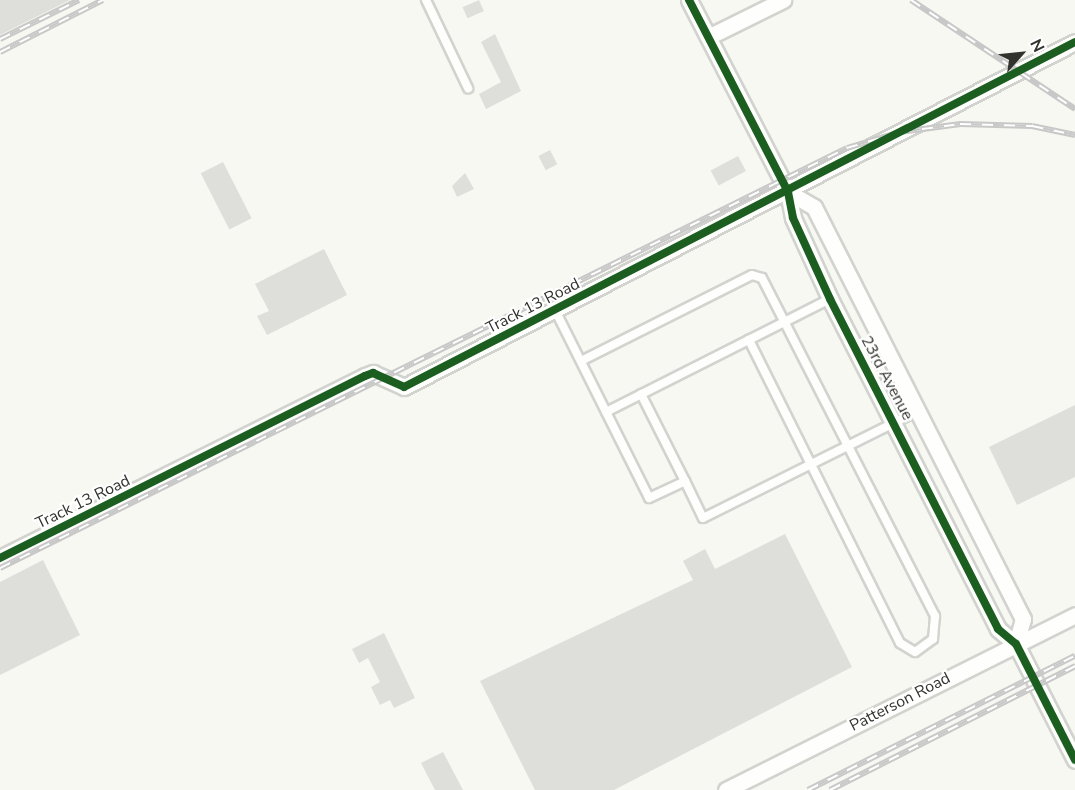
<!DOCTYPE html>
<style>
body{margin:0}
#map{position:relative;width:1075px;height:790px;overflow:hidden;background:#f7f8f2;font-family:"Nunito Sans",sans-serif}
div>[style]{position:absolute}
[style*='--x']{left:calc(var(--x)*1px);top:calc(var(--y)*1px);width:calc(var(--w)*1px);rotate:calc(var(--a)*1deg)}
.building>*{inset:0;background:#dedfda;transform-origin:0 0}
.roads{filter:drop-shadow(2px 0 #d2d3cf) drop-shadow(-2px 0 #d2d3cf) drop-shadow(0 2px #d2d3cf) drop-shadow(0 -2px #d2d3cf)}
.lane>*{height:8px;margin:-4px;padding:0 4px;transform-origin:4px;border-radius:4px;background:#fefefd}
.street>*{height:15px;margin:-7.5px;padding:0 7.5px;transform-origin:7.5px;border-radius:7.5px;background:#fefefd}
.rail>*{height:6px;margin-top:-3px;transform-origin:0;background:repeating-linear-gradient(90deg,#fff 0 11px,#c8c8c8 0 22px);box-sizing:border-box;border-block:2px solid #c8c8c8}
.cycleway>*{height:8px;margin:-4px;padding:0 4px;transform-origin:4px;border-radius:4px;background:#1b5e20}
span{translate:-50% -50%;white-space:nowrap;text-align:center;line-height:1.15;-webkit-text-stroke:4.5px #fff;paint-order:stroke}
.street-label{font-size:16px;color:#32322e}
.north{position:absolute;left:991px;top:24px;width:60px;height:60px;-webkit-text-stroke:4px #fff;paint-order:stroke;rotate:63deg;font-size:16px;font-weight:700;line-height:24px;text-align:center;color:#32322e}
.north::after{content:'';display:block;margin:auto;width:21px;height:27px;background:#32322e;clip-path:polygon(50% 0,100% 100%,50% 72%,0 100%)}
</style>
<div id="map">
<div class="building">
<i style="clip-path:polygon(0 0,70px 0,0 35px)"></i>
<i style="left:479px;top:0;width:12px;height:18px;rotate:66deg"></i>
<i style="clip-path:polygon(495px 34px,521px 91px,486px 109px,479px 94px,501px 82px,481px 42px)"></i>
<i style="left:550px;top:150px;width:16px;height:13px;rotate:63deg"></i>
<i style="left:738px;top:156px;width:17px;height:31px;rotate:62deg"></i>
<i style="left:223px;top:162px;width:63px;height:25px;rotate:63deg"></i>
<i style="clip-path:polygon(465px 173px,474px 189px,457px 197px,452px 186px)"></i>
<i style="clip-path:polygon(324px 249px,347px 295px,267px 335px,257px 316px,269px 311px,255px 284px)"></i>
<i style="clip-path:polygon(1075px 405px,1075px 477px,1017px 505px,989px 447px)"></i>
<i style="clip-path:polygon(785px 534px,852px 667px,614px 790px,535px 790px,480px 681px,693px 580px,683px 561px,705px 549px,715px 569px)"></i>
<i style="clip-path:polygon(43px 560px,80px 635px,0 675px,0 582px)"></i>
<i style="clip-path:polygon(384px 633px,415px 698px,394px 708px,390px 700px,380px 705px,371px 687px,380px 682px,368px 658px,359px 663px,352px 649px)"></i>
<i style="clip-path:polygon(443px 752px,463px 790px,435px 790px,421px 763px)"></i>
</div>
<div class="roads">
<div class="lane">
<i style="--x:426;--y:0;--w:98;--a:64.5"></i>
<i style="--x:555;--y:310;--w:210;--a:63.4"></i>
<i style="--x:649;--y:498;--w:40;--a:-25"></i>
<i style="--x:685;--y:481;--w:41;--a:64.1"></i>
<i style="--x:703;--y:518;--w:238;--a:-26.5"></i>
<i style="--x:581;--y:361;--w:191;--a:-26.7"></i>
<i style="--x:752;--y:275;--w:10;--a:17"></i>
<i style="--x:762;--y:278;--w:380;--a:62.9"></i>
<i style="--x:935;--y:616;--w:23;--a:95"></i>
<i style="--x:933;--y:639;--w:22;--a:144"></i>
<i style="--x:915;--y:652;--w:17;--a:-149"></i>
<i style="--x:900;--y:643;--w:339;--a:-116.5"></i>
<i style="--x:641;--y:394;--w:97;--a:63.2"></i>
<i style="--x:606;--y:412;--w:251;--a:-26.8"></i>
</div>
<div class="street">
<i style="--x:689;--y:0;--w:216;--a:62.7"></i>
<i style="--x:788;--y:192;--w:26;--a:79"></i>
<i style="--x:793;--y:218;--w:89;--a:65.4"></i>
<i style="--x:830;--y:299;--w:370;--a:63"></i>
<i style="--x:998;--y:629;--w:23;--a:40"></i>
<i style="--x:1016;--y:644;--w:130;--a:63"></i>
<i style="--x:708;--y:37;--w:84;--a:-26.3"></i>
<i style="--x:788;--y:192;--w:30;--a:30"></i>
<i style="--x:814;--y:207;--w:462;--a:63.1"></i>
<i style="--x:1023;--y:619;--w:26;--a:106"></i>
<i style="--x:0;--y:558;--w:408;--a:-26.5"></i>
<i style="--x:365;--y:376;--w:9;--a:-21"></i>
<i style="--x:373;--y:373;--w:34;--a:24"></i>
<i style="--x:404;--y:387;--w:754;--a:-27.21"></i>
<i style="--x:726;--y:790;--w:390;--a:-26.6"></i>
</div>
</div>
<div class="rail">
<i style="--x:911;--y:0;--w:197;--a:33.6"></i>
<i style="--x:0;--y:39;--w:88;--a:-26.3"></i>
<i style="--x:0;--y:52;--w:115;--a:-26.8"></i>
<i style="--x:0;--y:568;--w:945;--a:-26.38"></i>
<i style="--x:847;--y:148;--w:55;--a:-16.8"></i>
<i style="--x:900;--y:132;--w:61;--a:-7.6"></i>
<i style="--x:960;--y:124;--w:72;--a:1.6"></i>
<i style="--x:1032;--y:126;--w:44;--a:11.8"></i>
<i style="--x:808;--y:790;--w:299;--a:-26.7"></i>
<i style="--x:830;--y:790;--w:275;--a:-26.8"></i>
</div>
<div class="cycleway">
<i style="--x:689;--y:0;--w:216;--a:62.7"></i>
<i style="--x:788;--y:192;--w:26;--a:79"></i>
<i style="--x:793;--y:218;--w:89;--a:65.4"></i>
<i style="--x:830;--y:299;--w:370;--a:63"></i>
<i style="--x:998;--y:629;--w:23;--a:40"></i>
<i style="--x:1016;--y:644;--w:130;--a:63"></i>
<i style="--x:0;--y:558;--w:408;--a:-26.5"></i>
<i style="--x:365;--y:376;--w:9;--a:-21"></i>
<i style="--x:373;--y:373;--w:34;--a:24"></i>
<i style="--x:404;--y:387;--w:754;--a:-27.21"></i>
</div>
<div class="street-label">
<span style="left:533px;top:306px;rotate:-27deg">Track 13 Road</span>
<span style="left:887px;top:378px;rotate:62deg">23rd Avenue</span>
<span style="left:83px;top:502px;rotate:-26deg">Track 13 Road</span>
<span style="left:900px;top:702px;rotate:-27deg">Patterson Road</span>
</div>
<div class="north">N</div>
</div>
